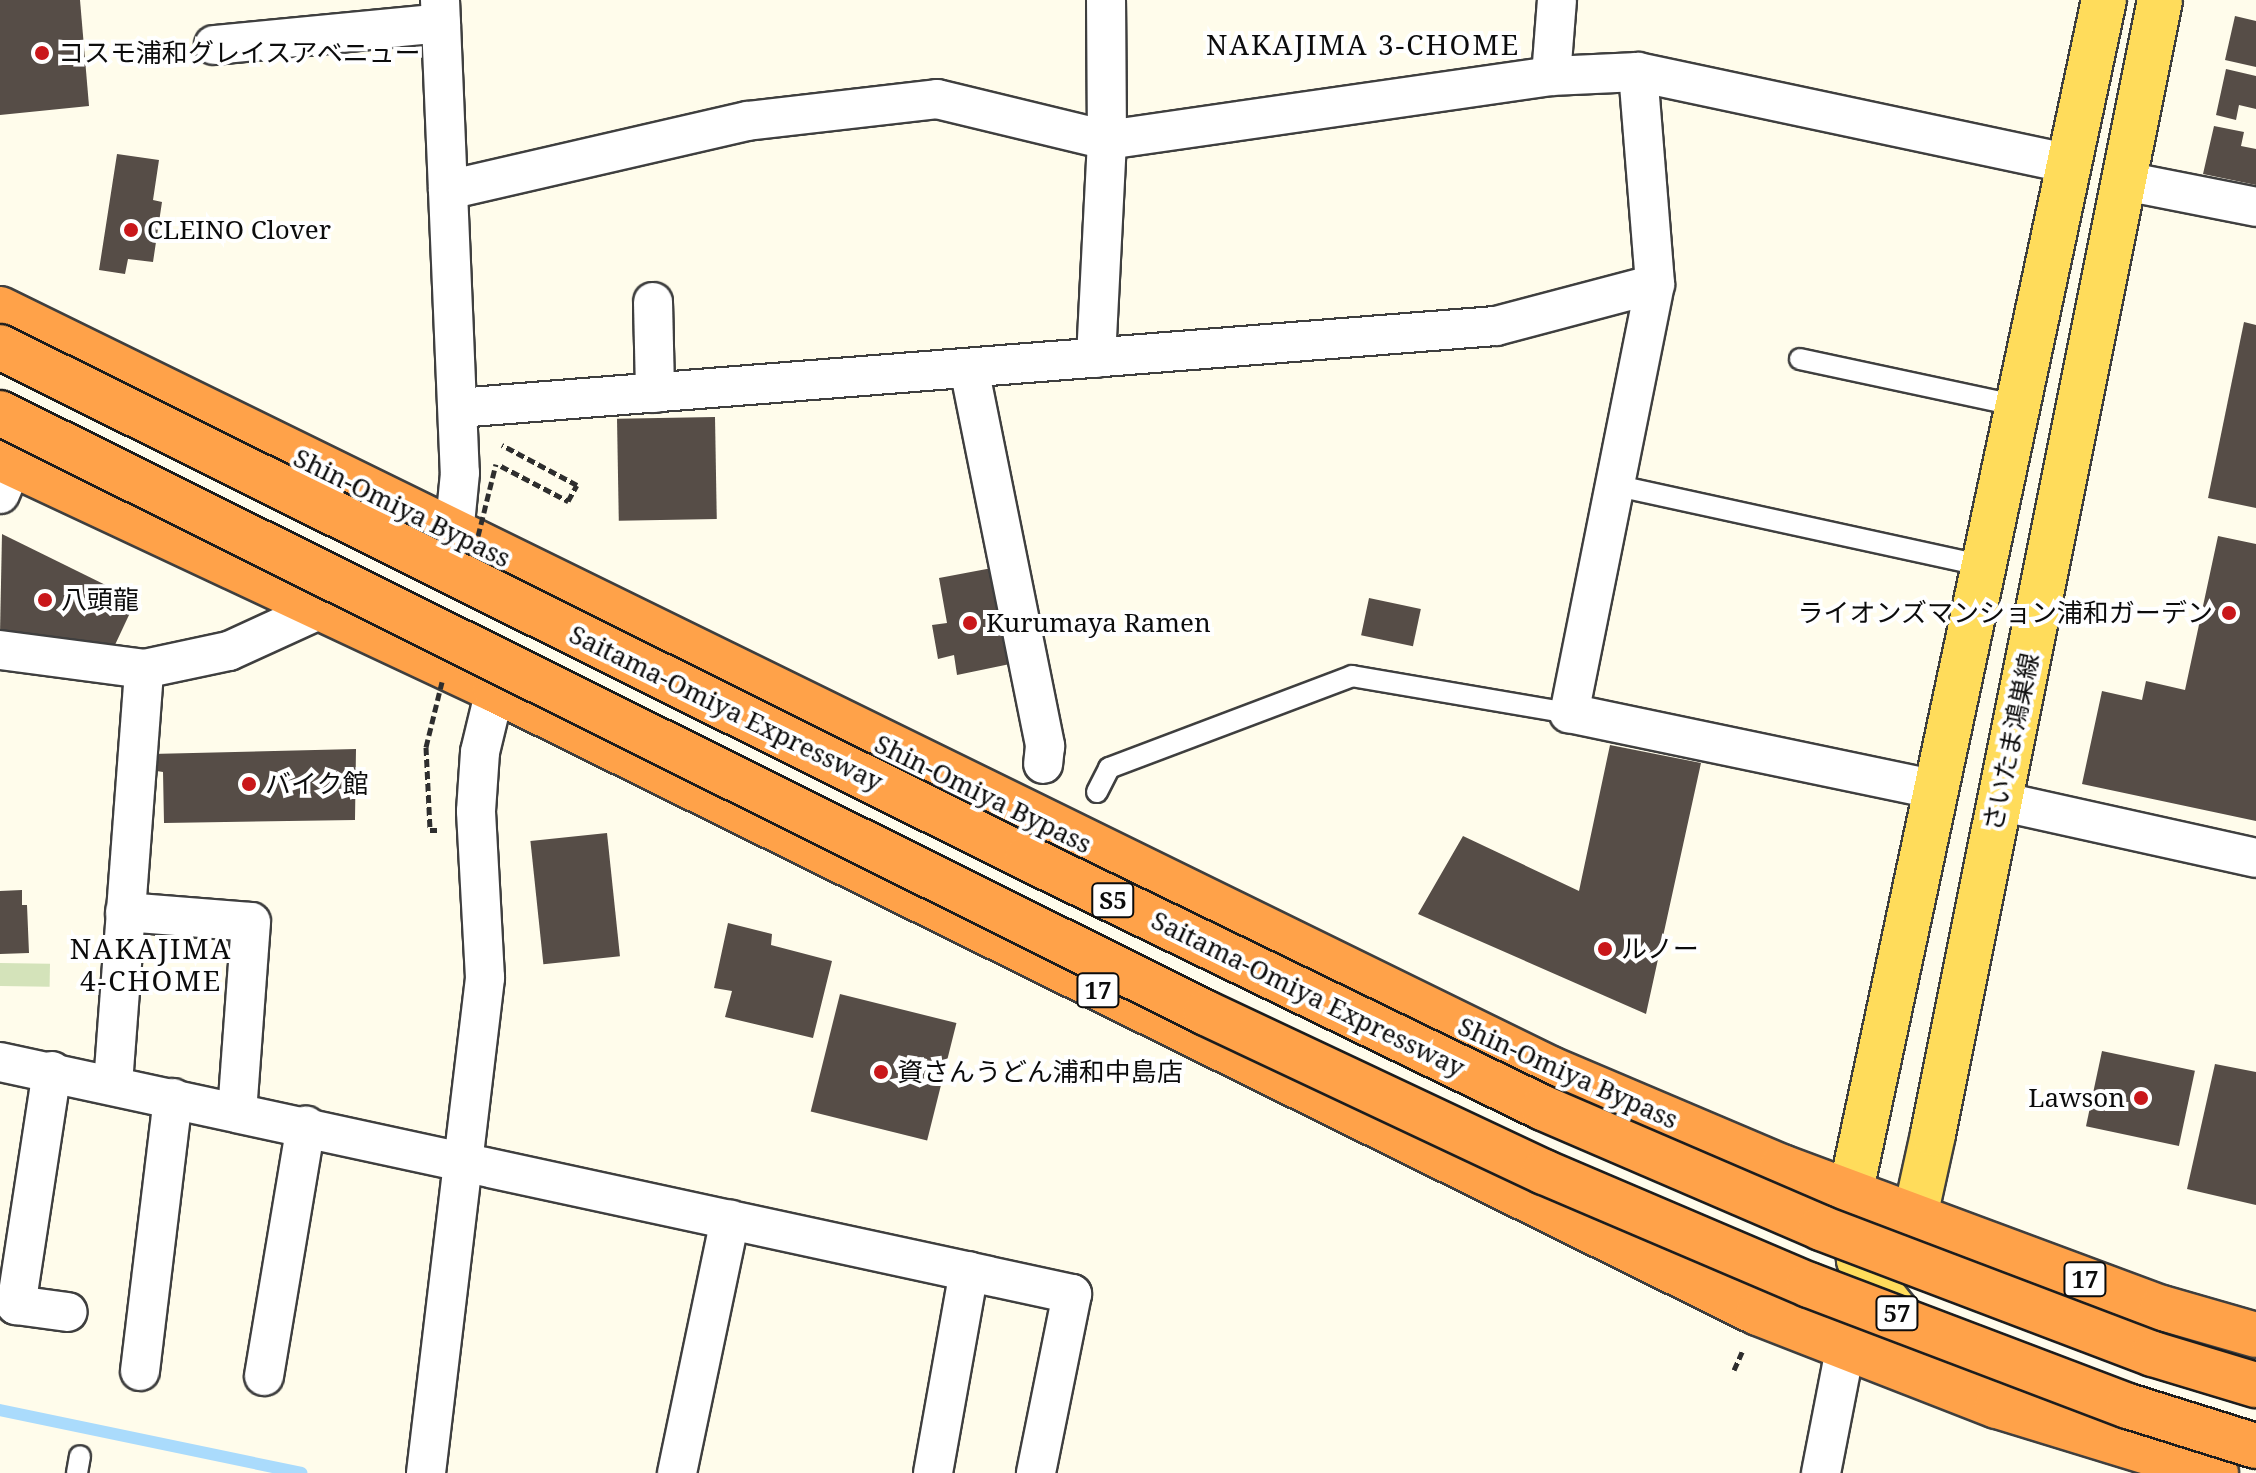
<!DOCTYPE html>
<meta charset="utf-8">
<style>
body{margin:0}
#map{position:relative;width:2256px;height:1473px;overflow:hidden;background:#fffceb;font-family:"Noto Serif","Noto Sans JP",serif}
div>[style]{position:absolute}
[style*='--x']{left:calc(var(--x)*1px);top:calc(var(--y)*1px);width:calc(var(--w)*1px);rotate:calc(var(--a)*1deg)}
.cemetery>*{inset:0;background:#d4e3ba;transform-origin:0 0}
.stream>*{height:12px;margin:-6px;padding:0 6px;transform-origin:6px;border-radius:6px;background:#aadbfc}
.building>*{inset:0;background:#564d47;transform-origin:0 0}
.path>*{height:5px;margin-top:-2.5px;transform-origin:0;background:repeating-linear-gradient(90deg,#2e2e2e 0 8px,transparent 0 12px)}
.roads{filter:drop-shadow(2px 0 #3f3f3f) drop-shadow(-2px 0 #3f3f3f) drop-shadow(0 2px #3f3f3f) drop-shadow(0 -2px #3f3f3f)}
.lane>*{height:20px;margin:-10px;padding:0 10px;transform-origin:10px;border-radius:10px;background:#fff}
.street>*{height:38px;margin:-19px;padding:0 19px;transform-origin:19px;border-radius:19px;background:#fff}
.primary>*{height:44px;margin:-22px;padding:0 22px;transform-origin:22px;border-radius:22px;background:#ffdc5b}
.highway>*{height:44px;margin:-22px;padding:0 22px;transform-origin:22px;border-radius:22px;background:#ffa249}
.path-bridge>*{height:5px;margin-top:-2.5px;transform-origin:0;background:repeating-linear-gradient(90deg,#2e2e2e 0 8px,transparent 0 12px)}
.bridges{filter:drop-shadow(2px 0 #1d1d1d) drop-shadow(-2px 0 #1d1d1d) drop-shadow(0 2px #1d1d1d) drop-shadow(0 -2px #1d1d1d)}
.highway-bridge>*{height:44px;margin:-22px;padding:0 22px;transform-origin:22px;border-radius:22px;background:#ffa249}
.dots>*{width:22px;height:22px;translate:-50% -50%;box-sizing:border-box;border:4px solid #fff;border-radius:50%}
span{translate:-50% -50%;white-space:nowrap;text-align:center;line-height:1.15;-webkit-text-stroke:8px #fff;paint-order:stroke}
.shield-label span{padding:2px 6px;background:#fff;border:2px solid;border-radius:6px;-webkit-text-stroke-width:0}
.shield-label{font-size:24px;color:#0c0c0c;font-weight:700}
.poi-label{font-size:26px;color:#0c0c0c}
.left{translate:0 -50%;text-align:left}
.right{translate:-100% -50%;text-align:right}
.street-label{font-size:26px;color:#0c0c0c}
.neighbourhood-label{font-size:28px;color:#0c0c0c;letter-spacing:2px}
</style>
<div id="map">
<div class="cemetery">
<i style="left:0;top:963px;width:50px;height:23px;rotate:1deg"></i>
</div>
<div class="stream">
<i style="--x:0;--y:1410;--w:308;--a:11.8"></i>
</div>
<div class="building">
<i style="clip-path:polygon(0 0,80px 0,89px 106px,0 115px)"></i>
<i style="clip-path:polygon(2235px 16px,2256px 21px,2256px 67px,2225px 60px)"></i>
<i style="clip-path:polygon(2226px 69px,2256px 76px,2256px 109px,2239px 105px,2236px 120px,2216px 115px)"></i>
<i style="clip-path:polygon(2214px 126px,2244px 132px,2241px 146px,2256px 149px,2256px 185px,2203px 174px)"></i>
<i style="clip-path:polygon(117px 154px,159px 160px,153px 200px,162px 202px,153px 262px,128px 259px,125px 274px,99px 270px)"></i>
<i style="clip-path:polygon(2244px 322px,2256px 325px,2256px 508px,2208px 498px)"></i>
<i style="left:715px;top:417px;width:102px;height:98px;rotate:89deg"></i>
<i style="clip-path:polygon(2px 534px,136px 600px,114px 647px,0 633px)"></i>
<i style="clip-path:polygon(2218px 536px,2256px 544px,2256px 821px,2082px 784px,2102px 691px,2142px 700px,2146px 681px,2185px 690px)"></i>
<i style="clip-path:polygon(992px 568px,1010px 664px,957px 675px,954px 655px,938px 659px,932px 625px,947px 623px,939px 578px)"></i>
<i style="left:1369px;top:598px;width:53px;height:38px;rotate:12deg"></i>
<i style="clip-path:polygon(1610px 745px,1701px 763px,1646px 1014px,1418px 914px,1463px 836px,1579px 891px)"></i>
<i style="clip-path:polygon(356px 749px,355px 820px,164px 823px,163px 772px,150px 770px,151px 754px)"></i>
<i style="left:607px;top:833px;width:124px;height:77px;rotate:84deg"></i>
<i style="clip-path:polygon(22px 890px,22px 905px,27px 905px,29px 953px,0 954px,0 891px)"></i>
<i style="clip-path:polygon(728px 923px,772px 934px,771px 945px,832px 961px,813px 1038px,725px 1017px,732px 991px,714px 988px)"></i>
<i style="left:840px;top:994px;width:120px;height:121px;rotate:14deg"></i>
<i style="left:2102px;top:1051px;width:95px;height:77px;rotate:12deg"></i>
<i style="clip-path:polygon(2215px 1064px,2256px 1072px,2256px 1205px,2187px 1189px)"></i>
</div>
<div class="path">
<i style="--x:501;--y:466;--w:76;--a:27.6"></i>
<i style="--x:568;--y:501;--w:18;--a:-61"></i>
<i style="--x:577;--y:485;--w:85;--a:-151.9"></i>
<i style="--x:426;--y:747;--w:83;--a:87.2"></i>
<i style="--x:430;--y:830;--w:7;--a:0"></i>
<i style="--x:1734;--y:1370;--w:20;--a:-66"></i>
</div>
<div class="roads">
<div class="lane">
<i style="--x:1800;--y:359;--w:225;--a:12.1"></i>
<i style="--x:1618;--y:486;--w:377;--a:12.3"></i>
<i style="--x:1097;--y:792;--w:27;--a:-63"></i>
<i style="--x:1109;--y:768;--w:260;--a:-20.7"></i>
<i style="--x:1352;--y:676;--w:220;--a:9.7"></i>
<i style="--x:77;--y:1473;--w:17;--a:-80"></i>
</div>
<div class="street">
<i style="--x:440;--y:0;--w:473;--a:87.6"></i>
<i style="--x:460;--y:473;--w:61;--a:95.6"></i>
<i style="--x:214;--y:45;--w:228;--a:-5.5"></i>
<i style="--x:1638;--y:72;--w:213;--a:85.4"></i>
<i style="--x:1655;--y:284;--w:438;--a:101.3"></i>
<i style="--x:1569;--y:713;--w:377;--a:11.8"></i>
<i style="--x:1551;--y:76;--w:76;--a:-85.5"></i>
<i style="--x:2125;--y:181;--w:134;--a:11.2"></i>
<i style="--x:448;--y:190;--w:307;--a:-13"></i>
<i style="--x:747;--y:121;--w:191;--a:-6.6"></i>
<i style="--x:937;--y:99;--w:175;--a:13.6"></i>
<i style="--x:1107;--y:140;--w:449;--a:-8.2"></i>
<i style="--x:1551;--y:76;--w:87;--a:-2.6"></i>
<i style="--x:1638;--y:72;--w:442;--a:12"></i>
<i style="--x:653;--y:302;--w:91;--a:88.7"></i>
<i style="--x:1096;--y:358;--w:218;--a:-87.1"></i>
<i style="--x:1107;--y:140;--w:140;--a:-90.4"></i>
<i style="--x:969;--y:368;--w:386;--a:78.6"></i>
<i style="--x:1045;--y:746;--w:18;--a:96"></i>
<i style="--x:458;--y:408;--w:1041;--a:-4.52"></i>
<i style="--x:1496;--y:326;--w:164;--a:-14.8"></i>
<i style="--x:0;--y:494;--w:33;--a:-67"></i>
<i style="--x:0;--y:650;--w:145;--a:7.5"></i>
<i style="--x:144;--y:669;--w:87;--a:-12"></i>
<i style="--x:229;--y:651;--w:103;--a:-24.6"></i>
<i style="--x:1999;--y:801;--w:263;--a:12.5"></i>
<i style="--x:125;--y:912;--w:126;--a:4.5"></i>
<i style="--x:251;--y:922;--w:190;--a:94.2"></i>
<i style="--x:0;--y:1062;--w:1097;--a:12.21"></i>
<i style="--x:1072;--y:1294;--w:183;--a:101.4"></i>
<i style="--x:52;--y:1071;--w:237;--a:98.7"></i>
<i style="--x:16;--y:1305;--w:52;--a:7.7"></i>
<i style="--x:113;--y:1084;--w:416;--a:-85.7"></i>
<i style="--x:140;--y:1371;--w:275;--a:-83.1"></i>
<i style="--x:264;--y:1376;--w:254;--a:-80.5"></i>
<i style="--x:426;--y:1473;--w:499;--a:-83.2"></i>
<i style="--x:485;--y:978;--w:167;--a:-93.1"></i>
<i style="--x:476;--y:811;--w:59;--a:-86.1"></i>
<i style="--x:480;--y:752;--w:64;--a:-76.4"></i>
<i style="--x:677;--y:1473;--w:259;--a:-78.2"></i>
<i style="--x:933;--y:1473;--w:205;--a:-79.9"></i>
<i style="--x:1821;--y:1473;--w:126;--a:-79"></i>
</div>
<div class="primary">
<i style="--x:1903;--y:1250;--w:13;--a:-58"></i>
<i style="--x:1910;--y:1239;--w:107;--a:-77.6"></i>
<i style="--x:1933;--y:1134;--w:1156;--a:-78.68"></i>
<i style="--x:1988;--y:1398;--w:87;--a:-140.6"></i>
<i style="--x:1921;--y:1343;--w:82;--a:-128.6"></i>
<i style="--x:1870;--y:1279;--w:22;--a:-120"></i>
<i style="--x:1859;--y:1260;--w:70;--a:-96.5"></i>
<i style="--x:1851;--y:1190;--w:1217;--a:-78"></i>
</div>
<div class="highway">
<i style="--x:0;--y:309;--w:1727;--a:26.11"></i>
<i style="--x:1551;--y:1069;--w:251;--a:23"></i>
<i style="--x:1782;--y:1167;--w:405;--a:20.4"></i>
<i style="--x:2162;--y:1308;--w:98;--a:16"></i>
<i style="--x:0;--y:458;--w:547;--a:25.11"></i>
<i style="--x:495;--y:690;--w:1408;--a:26.26"></i>
<i style="--x:1758;--y:1313;--w:256;--a:21.3"></i>
<i style="--x:1997;--y:1406;--w:229;--a:17"></i>
</div>
</div>
<div class="path-bridge">
<i style="--x:478;--y:536;--w:74;--a:-76"></i>
<i style="--x:426;--y:747;--w:67;--a:-76.2"></i>
</div>
<div class="bridges">
<div class="highway-bridge">
<i style="--x:0;--y:347;--w:1147;--a:26.45"></i>
<i style="--x:1027;--y:858;--w:573;--a:25.85"></i>
<i style="--x:1543;--y:1108;--w:303;--a:23.3"></i>
<i style="--x:1821;--y:1228;--w:355;--a:20.8"></i>
<i style="--x:2153;--y:1354;--w:108;--a:16.8"></i>
<i style="--x:0;--y:413;--w:1347;--a:26.45"></i>
<i style="--x:1206;--y:1013;--w:374;--a:25.2"></i>
<i style="--x:1544;--y:1172;--w:288;--a:23.1"></i>
<i style="--x:1809;--y:1285;--w:341;--a:20.8"></i>
<i style="--x:2128;--y:1406;--w:134;--a:17.4"></i>
</div>
</div>
<div class="dots">
<i style="left:42px;top:53px;background:#c9171a"></i>
<i style="left:131px;top:230px;background:#c9171a"></i>
<i style="left:45px;top:600px;background:#c9171a"></i>
<i style="left:2229px;top:613px;background:#c9171a"></i>
<i style="left:970px;top:623px;background:#c9171a"></i>
<i style="left:249px;top:784px;background:#c9171a"></i>
<i style="left:1605px;top:949px;background:#c9171a"></i>
<i style="left:881px;top:1072px;background:#c9171a"></i>
<i style="left:2141px;top:1098px;background:#c9171a"></i>
</div>
<div class="shield-label">
<span style="left:1113px;top:900px">S5</span>
<span style="left:1098px;top:990px">17</span>
<span style="left:2085px;top:1279px">17</span>
<span style="left:1897px;top:1313px">57</span>
</div>
<div class="poi-label">
<span class="left" style="left:58px;top:53px">コスモ浦和グレイスアベニュー</span>
<span class="left" style="left:147px;top:230px">CLEINO Clover</span>
<span class="left" style="left:61px;top:600px">八頭龍</span>
<span class="right" style="left:2213px;top:613px">ライオンズマンション浦和ガーデン</span>
<span class="left" style="left:986px;top:623px">Kurumaya Ramen</span>
<span class="left" style="left:265px;top:784px">バイク館</span>
<span class="left" style="left:1621px;top:949px">ルノー</span>
<span class="left" style="left:897px;top:1072px">資さんうどん浦和中島店</span>
<span class="right" style="left:2125px;top:1098px">Lawson</span>
</div>
<div class="street-label">
<span style="left:402px;top:508px;rotate:26deg">Shin-Omiya Bypass</span>
<span style="left:726px;top:708px;rotate:26deg">Saitama-Omiya Expressway</span>
<span style="left:2011px;top:742px;rotate:-78deg">さいたま鴻巣線</span>
<span style="left:983px;top:794px;rotate:26deg">Shin-Omiya Bypass</span>
<span style="left:1308px;top:994px;rotate:26deg">Saitama-Omiya Expressway</span>
<span style="left:1568px;top:1073px;rotate:24deg">Shin-Omiya Bypass</span>
</div>
<div class="neighbourhood-label">
<span style="left:1363px;top:44px">NAKAJIMA 3-CHOME</span>
<span style="left:151px;top:964px">NAKAJIMA<br>4-CHOME</span>
</div>
</div>
